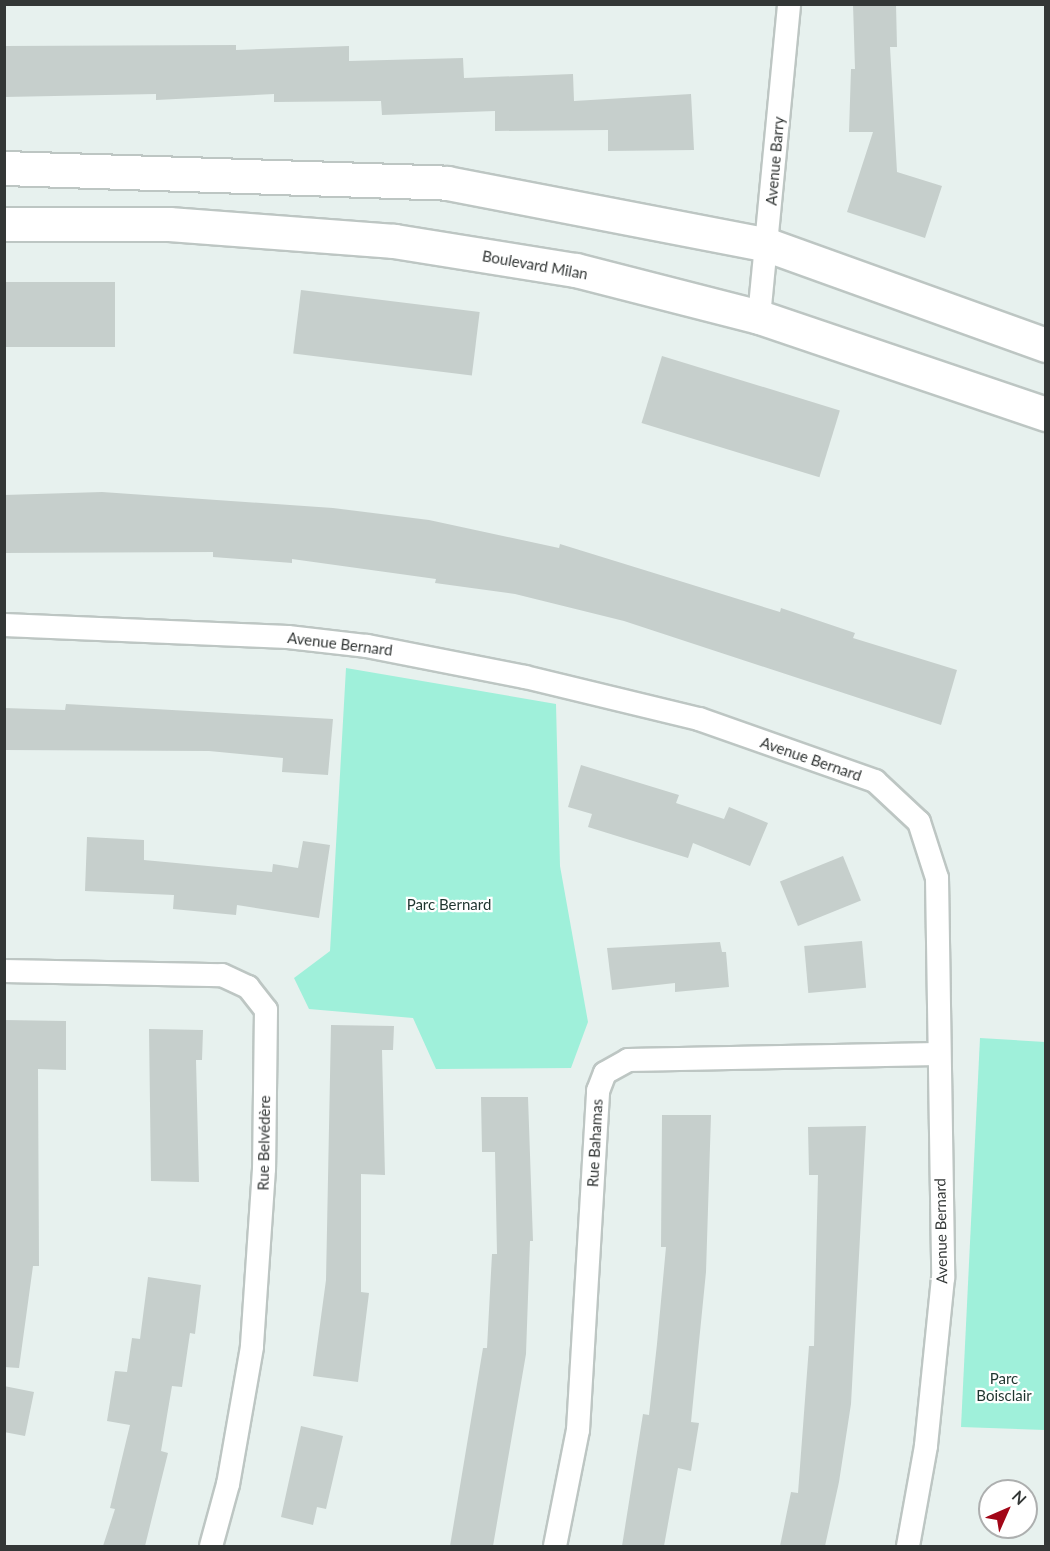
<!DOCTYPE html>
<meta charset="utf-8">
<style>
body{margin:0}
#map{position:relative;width:1050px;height:1551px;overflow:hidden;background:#e7f1ee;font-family:Lato,sans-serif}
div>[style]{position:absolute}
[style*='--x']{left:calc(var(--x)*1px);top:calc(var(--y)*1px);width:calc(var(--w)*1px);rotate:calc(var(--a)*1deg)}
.green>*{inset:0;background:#9ff0da}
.building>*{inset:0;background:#c6cfcc;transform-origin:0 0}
.roads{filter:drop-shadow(2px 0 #bdc6c3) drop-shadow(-2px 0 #bdc6c3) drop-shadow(0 2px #bdc6c3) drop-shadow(0 -2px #bdc6c3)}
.street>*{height:22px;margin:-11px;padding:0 11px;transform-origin:11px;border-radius:11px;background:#fff}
.secondary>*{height:33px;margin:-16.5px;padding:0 16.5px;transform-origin:16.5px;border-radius:16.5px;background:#fff}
span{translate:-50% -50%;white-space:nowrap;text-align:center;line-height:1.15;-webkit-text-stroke:4.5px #fff;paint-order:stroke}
.street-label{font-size:15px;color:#333736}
.park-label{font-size:15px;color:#1f352f}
.frame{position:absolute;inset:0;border:6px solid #333736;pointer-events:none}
.north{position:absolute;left:978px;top:1479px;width:60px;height:60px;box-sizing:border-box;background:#fff;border:2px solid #adafaf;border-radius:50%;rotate:45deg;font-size:16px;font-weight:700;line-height:24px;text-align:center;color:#333736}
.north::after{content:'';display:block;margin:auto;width:21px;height:27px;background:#a20617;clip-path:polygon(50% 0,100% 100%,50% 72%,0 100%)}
</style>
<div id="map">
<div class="green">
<i style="clip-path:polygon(346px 668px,556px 704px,560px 866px,588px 1022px,571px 1068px,436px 1069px,413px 1018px,309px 1009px,294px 978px,330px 951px)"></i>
<i style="clip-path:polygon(980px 1038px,1045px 1042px,1045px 1430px,961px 1427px)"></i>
</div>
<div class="building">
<i style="clip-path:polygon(853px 4px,896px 4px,897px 47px,890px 47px,897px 172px,942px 186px,925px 238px,847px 212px,873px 132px,849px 132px,851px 69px,855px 69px)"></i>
<i style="clip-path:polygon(236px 45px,236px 50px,349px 46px,349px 61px,463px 58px,464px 78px,573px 74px,574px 101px,691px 94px,694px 150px,608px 151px,608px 130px,495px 131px,495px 111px,382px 115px,381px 101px,274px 102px,274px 94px,156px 100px,156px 94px,4px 97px,4px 46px)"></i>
<i style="left:115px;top:282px;width:65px;height:111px;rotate:90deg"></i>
<i style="left:301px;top:290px;width:180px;height:64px;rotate:7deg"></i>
<i style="left:662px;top:356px;width:186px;height:70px;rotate:17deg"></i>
<i style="clip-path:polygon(102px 492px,333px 508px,429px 520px,559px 548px,560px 544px,780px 612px,781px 608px,855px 633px,853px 638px,957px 670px,941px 725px,624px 621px,515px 594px,435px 583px,436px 579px,292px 559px,292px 563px,213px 557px,213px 552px,4px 553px,4px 495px)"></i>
<i style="clip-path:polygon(66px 704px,333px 719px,328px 775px,282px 772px,283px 758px,209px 751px,4px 750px,4px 708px,65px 710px)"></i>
<i style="clip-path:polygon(581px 765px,679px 795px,676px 803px,724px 819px,729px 807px,768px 823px,750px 866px,693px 843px,688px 858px,588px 827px,592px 814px,568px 807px)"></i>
<i style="clip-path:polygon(87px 837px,144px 840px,144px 860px,272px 872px,273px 864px,298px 868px,303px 841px,330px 845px,319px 918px,237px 905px,236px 915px,173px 909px,174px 895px,85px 891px)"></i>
<i style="left:843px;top:856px;width:48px;height:68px;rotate:68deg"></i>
<i style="left:862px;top:941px;width:47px;height:58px;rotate:85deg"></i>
<i style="clip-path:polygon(720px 942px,722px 952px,726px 952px,729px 987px,675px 992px,675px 983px,612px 990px,607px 948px)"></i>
<i style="clip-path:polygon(4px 1020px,66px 1021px,66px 1070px,38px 1069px,39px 1266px,33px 1266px,19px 1368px,4px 1367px)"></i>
<i style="clip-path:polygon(331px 1025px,394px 1026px,393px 1050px,382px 1050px,385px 1175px,361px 1174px,361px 1292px,369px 1293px,358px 1382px,313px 1376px,326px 1280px)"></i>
<i style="clip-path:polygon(149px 1029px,203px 1030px,202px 1060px,196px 1060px,199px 1182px,151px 1181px)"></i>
<i style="clip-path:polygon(481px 1097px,528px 1097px,533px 1241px,530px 1241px,526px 1354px,493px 1546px,450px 1546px,483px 1348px,487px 1348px,492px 1254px,497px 1254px,495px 1152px,482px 1152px)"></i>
<i style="clip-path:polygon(662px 1115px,711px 1115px,706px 1272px,691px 1422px,699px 1423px,691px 1471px,678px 1468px,664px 1546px,622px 1546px,643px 1414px,649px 1415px,657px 1344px,666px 1247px,661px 1247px)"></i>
<i style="clip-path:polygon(866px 1126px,851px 1404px,839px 1482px,825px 1546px,780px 1546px,791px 1492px,798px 1493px,809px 1346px,814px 1346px,818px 1175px,809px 1175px,808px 1127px)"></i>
<i style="clip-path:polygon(148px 1277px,201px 1285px,195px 1334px,190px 1333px,182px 1387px,172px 1386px,161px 1451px,168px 1453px,145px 1546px,103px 1546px,115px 1509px,110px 1508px,130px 1425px,107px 1421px,115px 1371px,127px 1372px,132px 1338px,140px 1339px)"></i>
<i style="clip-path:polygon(4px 1386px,34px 1392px,25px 1436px,4px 1432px)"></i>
<i style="clip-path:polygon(301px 1426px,343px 1436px,326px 1509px,317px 1507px,313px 1525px,281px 1517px)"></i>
</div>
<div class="roads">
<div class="street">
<i style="--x:759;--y:317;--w:314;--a:-84.5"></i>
<i style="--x:4;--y:625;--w:284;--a:2.4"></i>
<i style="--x:288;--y:637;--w:80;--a:6.5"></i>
<i style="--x:367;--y:646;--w:161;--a:11.1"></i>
<i style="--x:525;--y:677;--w:179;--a:13.6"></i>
<i style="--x:699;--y:719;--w:187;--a:19.4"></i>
<i style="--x:875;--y:781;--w:60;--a:43"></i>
<i style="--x:919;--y:822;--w:59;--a:72.2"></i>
<i style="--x:937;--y:878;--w:400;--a:89.1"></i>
<i style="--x:943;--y:1278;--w:169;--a:95.8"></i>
<i style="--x:926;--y:1446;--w:102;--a:100.2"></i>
<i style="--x:4;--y:971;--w:218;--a:1.1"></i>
<i style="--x:222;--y:975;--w:29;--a:25"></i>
<i style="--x:248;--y:987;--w:29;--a:52"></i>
<i style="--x:266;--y:1010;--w:159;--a:90.7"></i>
<i style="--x:264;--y:1169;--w:178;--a:93.9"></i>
<i style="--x:252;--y:1347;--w:139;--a:99.9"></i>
<i style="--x:228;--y:1484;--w:64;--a:105.3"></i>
<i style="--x:555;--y:1546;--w:118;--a:-78.8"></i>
<i style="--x:578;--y:1430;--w:340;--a:-86.6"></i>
<i style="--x:598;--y:1091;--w:19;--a:-69"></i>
<i style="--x:605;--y:1073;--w:26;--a:-29"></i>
<i style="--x:628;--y:1060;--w:309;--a:-1.1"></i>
</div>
<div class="secondary">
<i style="--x:4;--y:168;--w:443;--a:1.9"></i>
<i style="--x:447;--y:183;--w:327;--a:10.9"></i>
<i style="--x:768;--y:245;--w:295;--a:19.8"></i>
<i style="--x:4;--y:224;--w:165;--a:0"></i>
<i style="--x:169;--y:224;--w:226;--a:4.3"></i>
<i style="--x:394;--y:241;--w:184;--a:9.1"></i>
<i style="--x:576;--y:270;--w:189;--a:14.4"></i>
<i style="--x:759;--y:317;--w:303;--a:18.7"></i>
</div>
</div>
<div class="street-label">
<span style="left:775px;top:161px;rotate:-85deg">Avenue Barry</span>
<span style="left:535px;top:265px;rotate:10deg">Boulevard Milan</span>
<span style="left:340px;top:644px;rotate:7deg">Avenue Bernard</span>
<span style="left:811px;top:759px;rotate:19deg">Avenue Bernard</span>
<span style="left:264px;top:1143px;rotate:-89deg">Rue Belvédère</span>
<span style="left:595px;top:1143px;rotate:-87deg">Rue Bahamas</span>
<span style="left:941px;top:1231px;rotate:-91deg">Avenue Bernard</span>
</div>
<div class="park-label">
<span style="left:449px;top:905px">Parc Bernard</span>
<span style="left:1004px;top:1387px">Parc<br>Boisclair</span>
</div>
<div class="frame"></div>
<div class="north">N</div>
</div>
